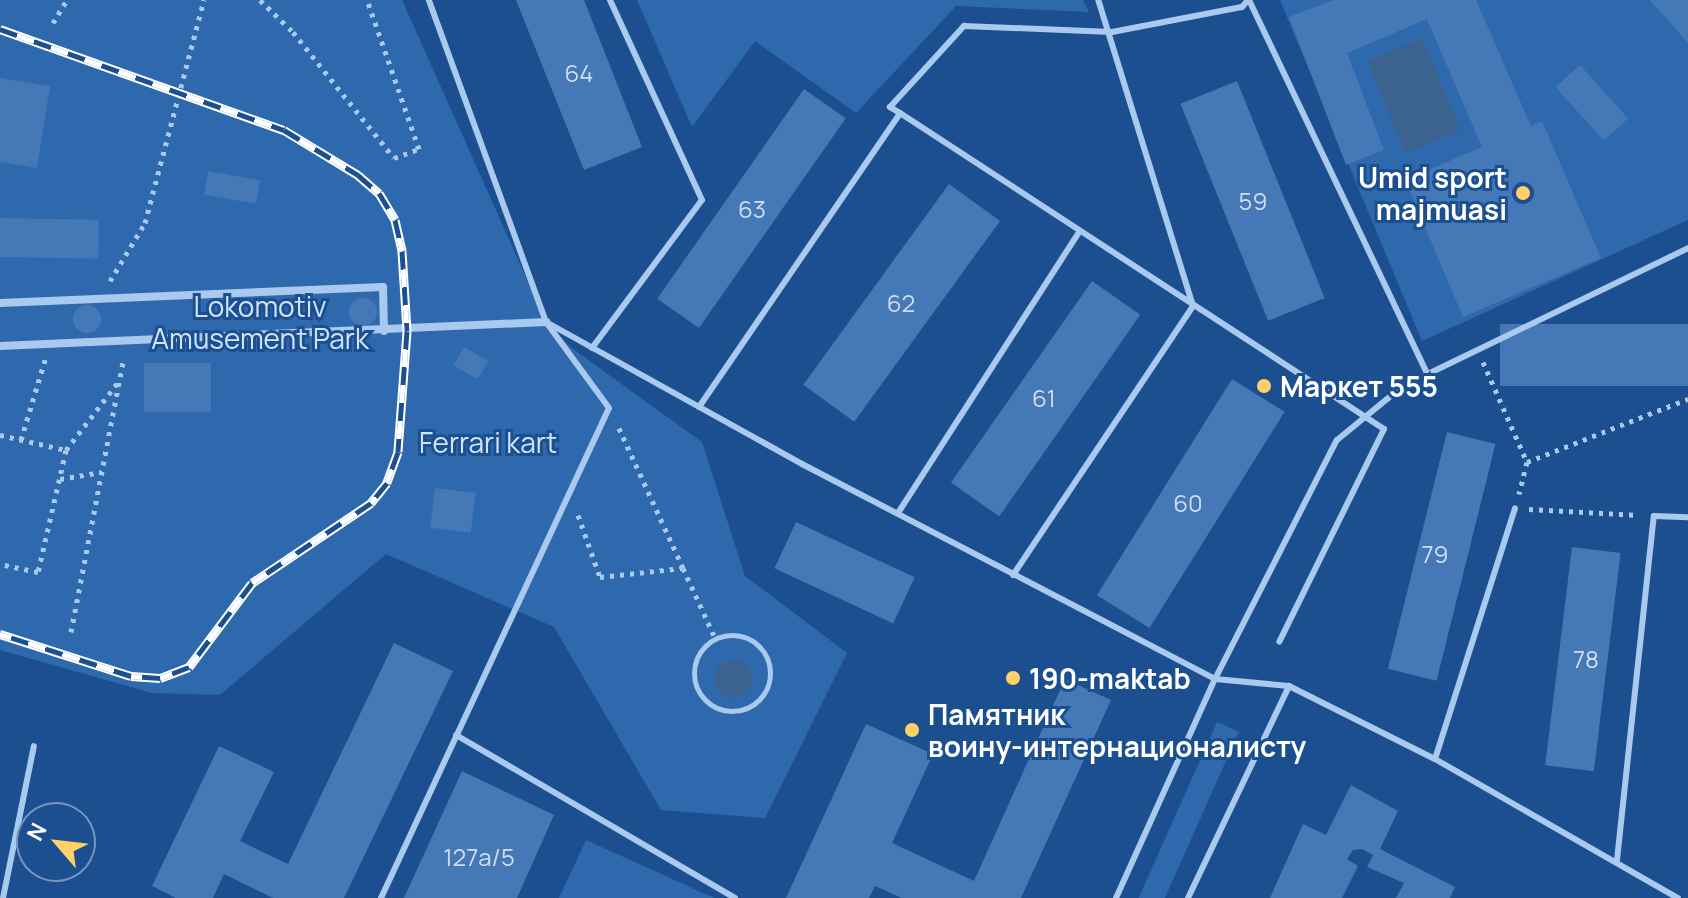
<!DOCTYPE html>
<meta charset="utf-8">
<style>
body{margin:0}
#map{position:relative;width:1688px;height:898px;overflow:hidden;background:#1b4f8f;font-family:Manrope,sans-serif}
div>[style]{position:absolute}
[style*='--x']{left:calc(var(--x)*1px);top:calc(var(--y)*1px);width:calc(var(--w)*1px);rotate:calc(var(--a)*1deg)}
.green>*{inset:0;background:#2e69ad;transform-origin:0 0}
.water>*{inset:0;background:#3c6290;transform-origin:0 0}
.round{border-radius:50%}
.building>*{inset:0;background:#4478b7;transform-origin:0 0}
.path>*{height:5px;margin-top:-2.5px;transform-origin:0;background:repeating-linear-gradient(90deg,#a9c9ee 0 4px,transparent 0 10px)}
.path>.ring{margin:-2.5px;padding:0;box-sizing:content-box;background:none;border:5px solid #a9c9ee;border-radius:50%}
.lane>*{height:6px;margin:-3px;padding:0 3px;transform-origin:3px;border-radius:3px;background:#a9c9ee}
.street>*{height:8px;margin:-4px;padding:0 4px;transform-origin:4px;border-radius:4px;background:#a9c9ee}
.rail>*{height:9px;margin-top:-4.5px;transform-origin:0;background:repeating-linear-gradient(90deg,#1b4f8f 0 18px,#fff 0 36px);box-sizing:border-box;border-block:2px solid #fff}
.dots>*{width:22px;height:22px;translate:-50% -50%;box-sizing:border-box;border:4px solid #1b4f8f;border-radius:50%}
span{translate:-50% -50%;white-space:nowrap;text-align:center;line-height:1.15;-webkit-text-stroke:6px #1b4f8f;paint-order:stroke}
.number-label{font-size:24px;color:#d0dded}
.number-label span{-webkit-text-stroke-width:0}
.poi-label{font-size:28px;color:#fff;font-weight:700}
.right{translate:-100% -50%;text-align:right}
.left{translate:0 -50%;text-align:left}
.park-label{font-size:28px;color:#cfe3fa}
.north{position:absolute;left:16px;top:802px;width:80px;height:80px;box-sizing:border-box;background:#1b4f8f;border:2px solid #7695bc;border-radius:50%;rotate:298deg;font-size:22px;font-weight:700;line-height:32px;text-align:center;color:#fff}
.north::after{content:'';display:block;margin:auto;width:28px;height:36px;background:#ffd166;clip-path:polygon(50% 0,100% 100%,50% 72%,0 100%)}
</style>
<div id="map">
<div class="green">
<i style="clip-path:polygon(0 0,402px 0,546px 322px,573px 349px,702px 442px,745px 576px,847px 653px,765px 818px,661px 810px,554px 627px,386px 554px,220px 695px,152px 693px,0 650px)"></i>
<i style="clip-path:polygon(637px 0,1083px 0,1089px 12px,956px 6px,856px 113px,755px 41px,692px 127px)"></i>
<i style="clip-path:polygon(1280px 0,1688px 0,1688px 220px,1422px 341px)"></i>
<i style="left:1217px;top:722px;width:24px;height:193px;rotate:24deg"></i>
<i style="clip-path:polygon(586px 840px,657px 872px,714px 898px,559px 898px)"></i>
</div>
<div class="water">
<i style="left:1423px;top:38px;width:100px;height:60px;rotate:68deg"></i>
<i class="round" style="left:714px;top:660px;width:38px;height:38px"></i>
</div>
<div class="building">
<i style="clip-path:polygon(516px 0,584px 0,642px 147px,584px 170px)"></i>
<i style="clip-path:polygon(1333px 0,1476px 0,1531px 126px,1542px 121px,1601px 258px,1463px 317px,1405px 180px,1482px 147px,1427px 19px,1347px 53px,1384px 150px,1346px 165px,1289px 17px)"></i>
<i style="clip-path:polygon(1650px 0,1688px 0,1688px 43px)"></i>
<i style="left:1580px;top:65px;width:72px;height:33px;rotate:48deg"></i>
<i style="clip-path:polygon(0 78px,50px 86px,37px 168px,0 162px)"></i>
<i style="left:1237px;top:81px;width:234px;height:61px;rotate:68deg"></i>
<i style="left:804px;top:89px;width:51px;height:256px;rotate:35deg"></i>
<i style="left:208px;top:171px;width:53px;height:24px;rotate:10deg"></i>
<i style="left:949px;top:184px;width:63px;height:248px;rotate:36deg"></i>
<i style="left:0;top:218px;width:99px;height:39px;rotate:1deg"></i>
<i style="left:1092px;top:281px;width:59px;height:246px;rotate:35deg"></i>
<i class="round" style="left:349px;top:298px;width:28px;height:28px"></i>
<i class="round" style="left:73px;top:305px;width:28px;height:28px"></i>
<i style="left:1688px;top:324px;width:62px;height:188px;rotate:90deg"></i>
<i style="left:464px;top:347px;width:28px;height:21px;rotate:30deg"></i>
<i style="left:144px;top:363px;width:67px;height:49px"></i>
<i style="left:1232px;top:379px;width:62px;height:255px;rotate:32deg"></i>
<i style="left:1447px;top:432px;width:50px;height:244px;rotate:14deg"></i>
<i style="left:435px;top:488px;width:41px;height:40px;rotate:7deg"></i>
<i style="left:796px;top:522px;width:131px;height:51px;rotate:25deg"></i>
<i style="left:1572px;top:547px;width:49px;height:220px;rotate:7deg"></i>
<i style="clip-path:polygon(394px 643px,453px 671px,344px 898px,273px 898px,224px 874px,213px 898px,176px 898px,152px 886px,219px 746px,274px 772px,240px 841px,288px 864px)"></i>
<i style="clip-path:polygon(1065px 679px,1111px 700px,1021px 898px,902px 898px,875px 886px,869px 898px,786px 898px,866px 724px,933px 754px,892px 843px,974px 881px)"></i>
<i style="clip-path:polygon(462px 771px,554px 815px,517px 898px,404px 898px)"></i>
<i style="clip-path:polygon(1351px 785px,1398px 811px,1380px 849px,1455px 887px,1450px 898px,1396px 898px,1404px 883px,1367px 867px,1373px 855px,1362px 849px,1353px 850px,1347px 859px,1358px 866px,1342px 898px,1270px 898px,1303px 824px,1326px 835px)"></i>
</div>
<div class="path">
<i style="--x:260;--y:0;--w:46;--a:44.1"></i>
<i style="--x:293;--y:32;--w:161;--a:51.3"></i>
<i style="--x:394;--y:158;--w:27;--a:-20"></i>
<i style="--x:419;--y:149;--w:158;--a:-109.2"></i>
<i style="--x:53;--y:23;--w:27;--a:-59"></i>
<i style="--x:110;--y:281;--w:68;--a:-58.9"></i>
<i style="--x:145;--y:223;--w:231;--a:-75.2"></i>
<i style="--x:1483;--y:362;--w:109;--a:66.3"></i>
<i style="--x:1527;--y:462;--w:33;--a:104"></i>
<i style="--x:0;--y:435;--w:68;--a:12.8"></i>
<i style="--x:66;--y:450;--w:125;--a:102.9"></i>
<i style="--x:38;--y:572;--w:39;--a:-168"></i>
<i style="--x:21;--y:440;--w:84;--a:-73.3"></i>
<i style="--x:66;--y:450;--w:87;--a:-52.5"></i>
<i style="--x:1527;--y:462;--w:173;--a:-21.4"></i>
<i style="--x:60;--y:479;--w:42;--a:-9.7"></i>
<i style="--x:1529;--y:509;--w:110;--a:3.1"></i>
<i style="--x:578;--y:515;--w:66;--a:70.5"></i>
<i style="--x:600;--y:577;--w:83;--a:-6.2"></i>
<i style="--x:683;--y:568;--w:156;--a:-114.6"></i>
<i style="--x:683;--y:568;--w:77;--a:65.4"></i>
<i style="--x:71;--y:632;--w:279;--a:-79.1"></i>
<i class="ring" style="left:694px;top:635px;width:71px;height:71px"></i>
</div>
<div class="lane">
<i style="--x:1249;--y:0;--w:414;--a:64.5"></i>
<i style="--x:900;--y:113;--w:578;--a:33.14"></i>
<i style="--x:1384;--y:429;--w:237;--a:116.2"></i>
<i style="--x:546;--y:322;--w:293;--a:29"></i>
<i style="--x:802;--y:464;--w:466;--a:27.5"></i>
<i style="--x:1215;--y:679;--w:74;--a:5.4"></i>
<i style="--x:1289;--y:686;--w:163;--a:26.6"></i>
<i style="--x:1435;--y:759;--w:280;--a:29.8"></i>
<i style="--x:592;--y:348;--w:184;--a:-53.4"></i>
<i style="--x:702;--y:200;--w:220;--a:-114.7"></i>
<i style="--x:699;--y:407;--w:356;--a:-55.6"></i>
<i style="--x:900;--y:113;--w:12;--a:-149"></i>
<i style="--x:890;--y:107;--w:110;--a:-47.6"></i>
<i style="--x:964;--y:26;--w:148;--a:2.3"></i>
<i style="--x:1112;--y:32;--w:132;--a:-10.9"></i>
<i style="--x:1242;--y:7;--w:9;--a:-49"></i>
<i style="--x:898;--y:513;--w:334;--a:-57.2"></i>
<i style="--x:1013;--y:575;--w:324;--a:-56.2"></i>
<i style="--x:1193;--y:306;--w:320;--a:-107.2"></i>
<i style="--x:456;--y:735;--w:323;--a:30.3"></i>
<i style="--x:1435;--y:759;--w:263;--a:-72.3"></i>
<i style="--x:1617;--y:860;--w:346;--a:-83.9"></i>
<i style="--x:1654;--y:516;--w:34;--a:2"></i>
<i style="--x:3;--y:898;--w:155;--a:-78.5"></i>
<i style="--x:381;--y:898;--w:540;--a:-65.05"></i>
<i style="--x:609;--y:408;--w:107;--a:-126.2"></i>
<i style="--x:546;--y:322;--w:343;--a:-110"></i>
<i style="--x:1116;--y:898;--w:240;--a:-65.7"></i>
<i style="--x:1215;--y:679;--w:268;--a:-63"></i>
<i style="--x:1337;--y:440;--w:85;--a:-39.3"></i>
<i style="--x:1403;--y:386;--w:317;--a:-25.8"></i>
<i style="--x:1188;--y:898;--w:235;--a:-64.5"></i>
</div>
<div class="street">
<i style="--x:0;--y:303;--w:383;--a:-2.4"></i>
<i style="--x:383;--y:287;--w:44;--a:88.7"></i>
<i style="--x:0;--y:346;--w:547;--a:-2.52"></i>
</div>
<div class="rail">
<i style="--x:0;--y:29;--w:301;--a:19.6"></i>
<i style="--x:284;--y:130;--w:87;--a:31.3"></i>
<i style="--x:358;--y:175;--w:28;--a:41"></i>
<i style="--x:379;--y:193;--w:31;--a:59"></i>
<i style="--x:395;--y:220;--w:32;--a:77"></i>
<i style="--x:402;--y:251;--w:80;--a:86.4"></i>
<i style="--x:407;--y:331;--w:121;--a:94.3"></i>
<i style="--x:398;--y:452;--w:33;--a:110"></i>
<i style="--x:387;--y:483;--w:26;--a:129"></i>
<i style="--x:371;--y:503;--w:143;--a:146.1"></i>
<i style="--x:252;--y:583;--w:105;--a:126.9"></i>
<i style="--x:189;--y:667;--w:31;--a:159"></i>
<i style="--x:160;--y:678;--w:29;--a:-176"></i>
<i style="--x:131;--y:676;--w:138;--a:-162.2"></i>
</div>
<div class="dots">
<i style="left:1523px;top:193px;background:#ffd166"></i>
<i style="left:1264px;top:386px;background:#ffd166"></i>
<i style="left:1013px;top:678px;background:#ffd166"></i>
<i style="left:912px;top:730px;background:#ffd166"></i>
</div>
<div class="number-label">
<span style="left:579px;top:73px">64</span>
<span style="left:1253px;top:201px">59</span>
<span style="left:752px;top:209px">63</span>
<span style="left:901px;top:303px">62</span>
<span style="left:1044px;top:398px">61</span>
<span style="left:1188px;top:503px">60</span>
<span style="left:1435px;top:554px">79</span>
<span style="left:1586px;top:659px">78</span>
<span style="left:479px;top:857px">127a/5</span>
</div>
<div class="poi-label">
<span class="right" style="left:1507px;top:193px">Umid sport<br>majmuasi</span>
<span class="left" style="left:1280px;top:386px">Маркет 555</span>
<span class="left" style="left:1029px;top:678px">190-maktab</span>
<span class="left" style="left:928px;top:730px">Памятник<br>воину-интернационалисту</span>
</div>
<div class="park-label">
<span style="left:260px;top:322px">Lokomotiv<br>Amusement Park</span>
<span style="left:488px;top:442px">Ferrari kart</span>
</div>
<div class="north">N</div>
</div>
